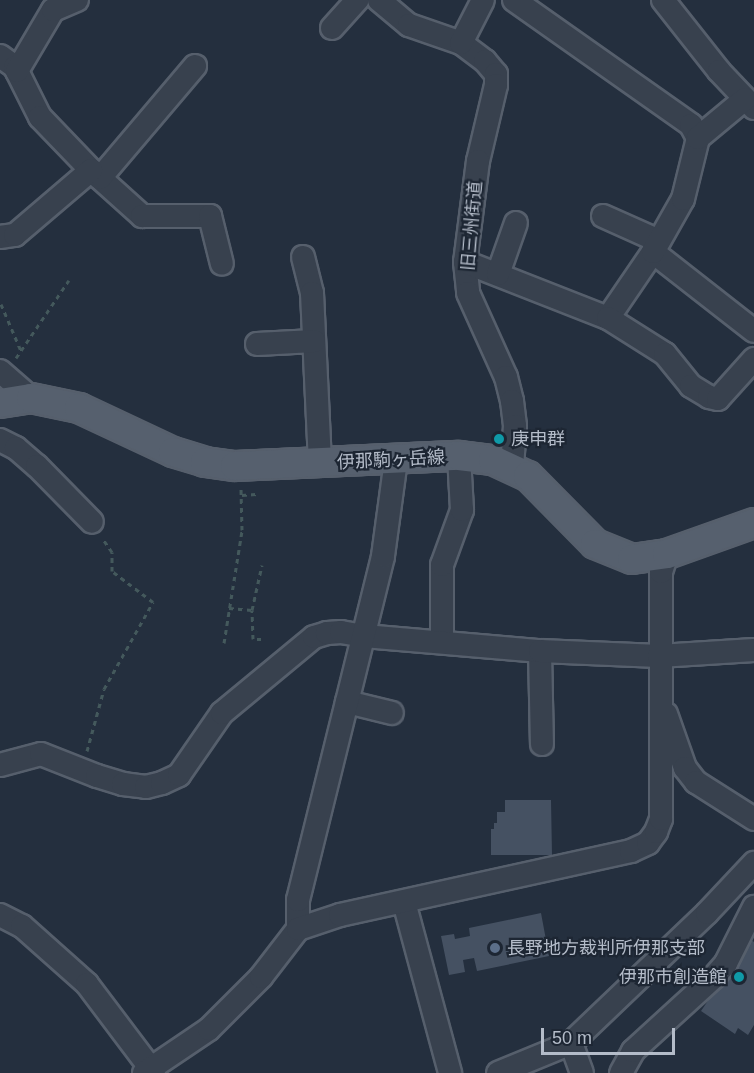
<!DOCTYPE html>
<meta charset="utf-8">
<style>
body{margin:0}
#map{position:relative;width:754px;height:1073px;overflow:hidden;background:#242f3e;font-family:Arial,"Noto Sans JP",sans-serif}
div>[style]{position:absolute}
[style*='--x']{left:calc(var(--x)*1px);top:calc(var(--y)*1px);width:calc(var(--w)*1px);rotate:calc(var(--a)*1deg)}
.building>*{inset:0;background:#455162}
.path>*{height:3px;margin-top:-1.5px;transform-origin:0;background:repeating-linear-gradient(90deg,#44595c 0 4.5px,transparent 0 9px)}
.roads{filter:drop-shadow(2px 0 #565f6c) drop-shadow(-2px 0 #565f6c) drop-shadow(0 2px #565f6c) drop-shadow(0 -2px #565f6c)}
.minor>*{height:22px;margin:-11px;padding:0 11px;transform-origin:11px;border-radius:11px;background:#38414e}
.major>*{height:28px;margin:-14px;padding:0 14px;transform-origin:14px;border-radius:14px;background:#56606e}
.dots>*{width:16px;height:16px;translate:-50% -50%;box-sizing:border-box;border:3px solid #1d2633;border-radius:50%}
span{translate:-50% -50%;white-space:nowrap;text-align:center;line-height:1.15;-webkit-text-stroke:4.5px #1d2633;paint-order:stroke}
.street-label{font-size:18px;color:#b4bcc9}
.poi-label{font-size:18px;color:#b4bcc9}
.left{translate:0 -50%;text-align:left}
.right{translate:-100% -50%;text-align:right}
.scale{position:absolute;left:541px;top:1028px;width:134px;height:27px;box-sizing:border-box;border:3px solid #b4bcc9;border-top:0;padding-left:8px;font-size:18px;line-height:21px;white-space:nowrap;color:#b4bcc9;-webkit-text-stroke:4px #1d2633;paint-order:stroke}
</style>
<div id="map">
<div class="building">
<i style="clip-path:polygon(505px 800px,551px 800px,552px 855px,491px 855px,491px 829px,494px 829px,494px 823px,497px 823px,497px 812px,505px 812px)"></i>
<i style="clip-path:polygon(541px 913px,549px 956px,477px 971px,474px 958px,463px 960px,465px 972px,449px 975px,441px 936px,454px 934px,455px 939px,470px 936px,469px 928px)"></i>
<i style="clip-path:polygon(750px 939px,754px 942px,754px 1025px,748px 1035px,738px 1028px,735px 1034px,701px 1011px)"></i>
</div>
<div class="path">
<i style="--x:1;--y:304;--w:51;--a:66.9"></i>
<i style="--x:16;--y:358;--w:94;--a:-55.8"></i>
<i style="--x:242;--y:495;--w:16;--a:-4"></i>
<i style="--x:229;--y:608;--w:23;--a:5"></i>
<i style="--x:261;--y:639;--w:8;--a:180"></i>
<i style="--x:253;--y:639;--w:29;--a:-92"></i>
<i style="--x:252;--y:610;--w:46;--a:-77.5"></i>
<i style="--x:224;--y:643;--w:114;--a:-80.9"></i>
<i style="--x:242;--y:530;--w:42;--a:-91.4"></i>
<i style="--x:87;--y:751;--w:64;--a:-74.7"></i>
<i style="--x:104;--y:689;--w:100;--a:-60.6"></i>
<i style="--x:153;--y:602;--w:51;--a:-142.9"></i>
<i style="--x:112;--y:571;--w:19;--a:-90"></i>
<i style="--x:112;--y:552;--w:16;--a:-125"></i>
</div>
<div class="roads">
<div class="minor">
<i style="--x:379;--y:0;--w:39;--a:40"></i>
<i style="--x:409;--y:25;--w:55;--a:19.1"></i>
<i style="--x:461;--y:43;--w:30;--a:37"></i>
<i style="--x:485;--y:61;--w:17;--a:50"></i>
<i style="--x:496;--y:74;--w:11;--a:90"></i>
<i style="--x:496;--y:85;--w:78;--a:103.3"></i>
<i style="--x:478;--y:161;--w:102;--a:97.3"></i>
<i style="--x:465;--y:262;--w:31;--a:84"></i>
<i style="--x:468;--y:293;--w:92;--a:65.7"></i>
<i style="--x:506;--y:377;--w:25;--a:76"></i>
<i style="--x:512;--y:401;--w:25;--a:83"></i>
<i style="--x:515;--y:426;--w:41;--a:94.2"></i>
<i style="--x:514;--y:0;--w:217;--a:35.2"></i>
<i style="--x:691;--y:125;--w:15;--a:62"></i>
<i style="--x:663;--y:0;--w:90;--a:51.7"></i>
<i style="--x:719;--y:71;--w:51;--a:46.6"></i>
<i style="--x:332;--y:28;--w:38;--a:-48"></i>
<i style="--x:461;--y:43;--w:48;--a:-62.9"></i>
<i style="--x:0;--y:56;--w:19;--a:36"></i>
<i style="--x:15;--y:67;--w:56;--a:63.4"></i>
<i style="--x:40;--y:117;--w:74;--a:46.1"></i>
<i style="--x:91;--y:170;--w:69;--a:42"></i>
<i style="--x:142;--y:216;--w:68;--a:0"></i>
<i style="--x:210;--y:216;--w:49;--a:76"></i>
<i style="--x:17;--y:71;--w:71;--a:-59.5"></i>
<i style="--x:53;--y:10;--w:26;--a:-23"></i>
<i style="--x:100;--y:178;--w:147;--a:-49.7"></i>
<i style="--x:603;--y:216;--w:61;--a:24.1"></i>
<i style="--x:0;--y:237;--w:15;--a:-8"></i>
<i style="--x:15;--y:235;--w:100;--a:-40.5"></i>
<i style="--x:653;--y:252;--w:128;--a:38"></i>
<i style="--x:303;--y:257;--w:37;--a:76"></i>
<i style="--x:312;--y:293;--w:170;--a:87.3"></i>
<i style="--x:465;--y:262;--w:154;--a:21.4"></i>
<i style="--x:608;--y:318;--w:80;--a:-55.7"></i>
<i style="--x:653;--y:252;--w:61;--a:-60.5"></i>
<i style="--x:683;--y:199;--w:63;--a:-76.2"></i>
<i style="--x:698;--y:138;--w:61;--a:-39.7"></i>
<i style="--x:498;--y:274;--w:54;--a:-70.6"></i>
<i style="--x:608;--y:318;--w:67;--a:32.3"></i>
<i style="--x:665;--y:354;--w:41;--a:50.9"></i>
<i style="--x:691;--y:386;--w:21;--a:31"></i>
<i style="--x:709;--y:397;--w:9;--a:13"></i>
<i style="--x:718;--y:399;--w:54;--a:-48"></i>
<i style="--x:257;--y:344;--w:57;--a:-3"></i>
<i style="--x:0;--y:371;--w:41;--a:41.1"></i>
<i style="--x:0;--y:440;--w:18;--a:27"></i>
<i style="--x:16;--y:448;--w:28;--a:41"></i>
<i style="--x:37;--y:466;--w:78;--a:45.5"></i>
<i style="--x:442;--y:642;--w:77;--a:-90"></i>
<i style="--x:442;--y:565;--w:59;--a:-70"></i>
<i style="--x:462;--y:510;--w:54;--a:-93.2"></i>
<i style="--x:540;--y:651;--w:93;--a:88.8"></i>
<i style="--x:347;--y:702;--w:46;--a:13.7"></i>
<i style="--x:666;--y:714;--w:57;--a:70.6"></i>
<i style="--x:685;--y:768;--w:18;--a:52"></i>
<i style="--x:696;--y:782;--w:69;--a:32.5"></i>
<i style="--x:0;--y:765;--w:42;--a:-15"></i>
<i style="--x:41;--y:754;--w:60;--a:21.4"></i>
<i style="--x:97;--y:776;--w:27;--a:17"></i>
<i style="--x:123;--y:784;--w:23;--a:7"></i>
<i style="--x:146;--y:787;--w:16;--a:-14"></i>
<i style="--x:162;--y:783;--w:19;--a:-25"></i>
<i style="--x:179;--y:775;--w:75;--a:-55.3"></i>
<i style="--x:222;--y:713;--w:119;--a:-39.6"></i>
<i style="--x:314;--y:637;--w:14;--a:-17"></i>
<i style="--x:327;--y:633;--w:14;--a:-4"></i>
<i style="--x:341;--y:632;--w:23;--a:10"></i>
<i style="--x:364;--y:636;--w:177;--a:4.9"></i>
<i style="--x:540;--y:651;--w:119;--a:2.4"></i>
<i style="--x:659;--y:656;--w:95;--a:-3.6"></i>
<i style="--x:404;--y:902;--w:177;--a:74.9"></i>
<i style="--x:0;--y:915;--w:25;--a:27"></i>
<i style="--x:22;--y:926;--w:87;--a:41.7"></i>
<i style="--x:87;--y:984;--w:111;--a:53"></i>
<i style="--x:298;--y:929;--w:29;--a:-90"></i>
<i style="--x:298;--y:900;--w:354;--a:-76.1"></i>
<i style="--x:383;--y:556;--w:97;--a:-82.3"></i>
<i style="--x:571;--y:1043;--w:32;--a:70"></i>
<i style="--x:144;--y:1073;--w:78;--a:-34.1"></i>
<i style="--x:209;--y:1029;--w:74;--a:-45"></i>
<i style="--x:261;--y:977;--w:61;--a:-52.4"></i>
<i style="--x:298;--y:929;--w:44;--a:-18.4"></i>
<i style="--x:340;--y:915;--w:298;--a:-12.4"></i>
<i style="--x:631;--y:851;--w:19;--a:-25"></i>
<i style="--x:648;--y:843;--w:14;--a:-54"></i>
<i style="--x:656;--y:832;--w:14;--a:-69"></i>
<i style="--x:661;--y:819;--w:247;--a:-90"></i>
<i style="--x:661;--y:572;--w:19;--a:-72"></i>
<i style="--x:498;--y:1073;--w:79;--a:-22.3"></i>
<i style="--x:571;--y:1043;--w:188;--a:-43.7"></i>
<i style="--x:707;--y:913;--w:69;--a:-46.8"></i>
<i style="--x:621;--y:1073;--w:25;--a:-61"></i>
<i style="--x:633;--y:1051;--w:110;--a:-42.4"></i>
<i style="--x:714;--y:977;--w:18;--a:-49"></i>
<i style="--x:726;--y:963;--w:63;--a:-63.4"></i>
</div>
<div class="major">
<i style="--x:0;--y:403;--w:31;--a:-9"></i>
<i style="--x:31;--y:398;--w:49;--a:11.8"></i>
<i style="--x:79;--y:408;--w:104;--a:25.1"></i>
<i style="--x:173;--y:452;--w:34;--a:17"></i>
<i style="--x:205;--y:462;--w:30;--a:8"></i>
<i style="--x:235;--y:466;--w:224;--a:-2.6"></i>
<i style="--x:459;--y:456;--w:34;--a:7"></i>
<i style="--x:493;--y:460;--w:38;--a:25"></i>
<i style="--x:528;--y:476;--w:95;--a:45.4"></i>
<i style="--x:595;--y:544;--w:40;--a:22"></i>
<i style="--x:632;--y:559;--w:35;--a:-8"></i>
<i style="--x:667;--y:554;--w:92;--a:-19.6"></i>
</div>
</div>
<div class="dots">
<i style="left:499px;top:439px;background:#0f9aa8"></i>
<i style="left:495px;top:948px;background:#5c6f8a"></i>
<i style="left:739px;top:977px;background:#0f9aa8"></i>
</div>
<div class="street-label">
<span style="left:472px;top:226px;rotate:-85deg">旧三州街道</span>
<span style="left:391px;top:460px;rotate:-3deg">伊那駒ヶ岳線</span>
</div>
<div class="poi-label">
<span class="left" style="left:511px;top:439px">庚申群</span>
<span class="left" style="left:507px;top:948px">長野地方裁判所伊那支部</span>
<span class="right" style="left:727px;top:977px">伊那市創造館</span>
</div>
<div class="scale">50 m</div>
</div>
